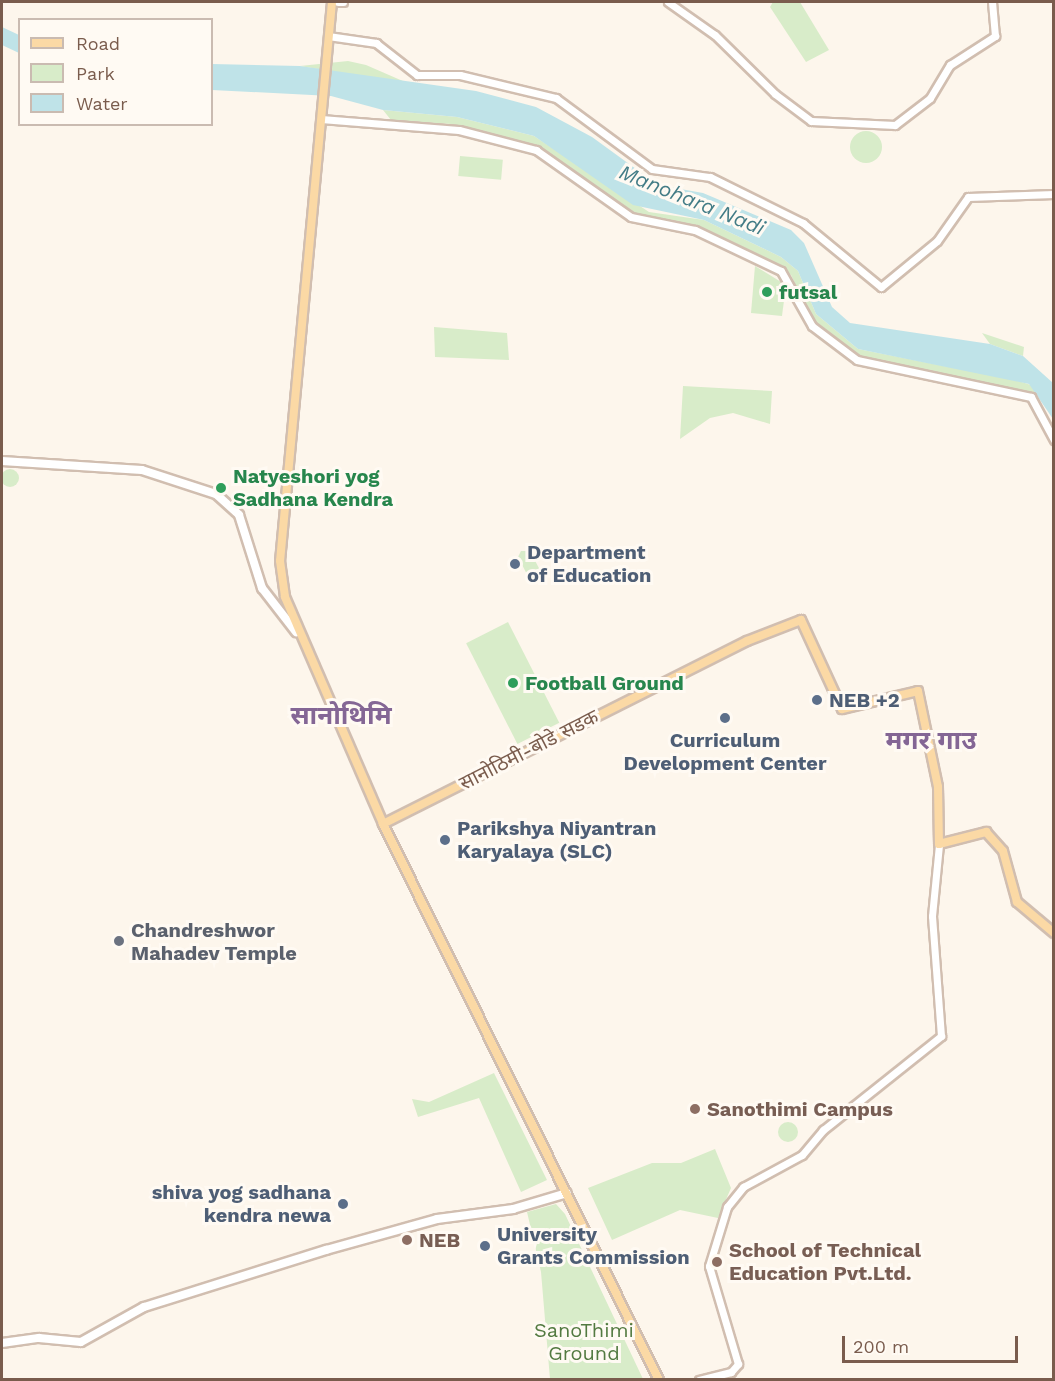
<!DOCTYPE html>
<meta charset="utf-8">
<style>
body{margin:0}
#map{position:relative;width:1055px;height:1381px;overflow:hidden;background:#fdf6ec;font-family:"Work Sans","Noto Sans Devanagari",sans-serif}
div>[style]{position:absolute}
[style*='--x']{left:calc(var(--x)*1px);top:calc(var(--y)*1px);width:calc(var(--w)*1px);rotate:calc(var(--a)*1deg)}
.green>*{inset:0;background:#d8ecc9;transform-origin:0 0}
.round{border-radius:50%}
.water>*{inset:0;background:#bfe3e8}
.roads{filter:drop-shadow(2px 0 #d1beb0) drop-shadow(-2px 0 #d1beb0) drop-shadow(0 2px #d1beb0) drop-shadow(0 -2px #d1beb0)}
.tertiary>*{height:7px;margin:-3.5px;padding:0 3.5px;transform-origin:3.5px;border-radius:3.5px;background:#fff}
.secondary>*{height:8px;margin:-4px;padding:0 4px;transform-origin:4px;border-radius:4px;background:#fff}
.primary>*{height:8px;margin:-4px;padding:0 4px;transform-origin:4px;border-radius:4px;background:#fbd9a5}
.dots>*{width:16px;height:16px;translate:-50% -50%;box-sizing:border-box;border:3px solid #fffaf3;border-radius:50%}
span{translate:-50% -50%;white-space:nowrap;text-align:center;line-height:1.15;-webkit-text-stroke:6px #fffaf3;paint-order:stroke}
.leisure-label{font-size:20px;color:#27864d;font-weight:700}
.left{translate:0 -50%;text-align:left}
.service-label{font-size:20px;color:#4e5e75;font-weight:700}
.right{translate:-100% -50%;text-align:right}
.street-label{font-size:20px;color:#7a5c4d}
.worship-label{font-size:20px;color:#5b616d;font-weight:700}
.education-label{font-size:20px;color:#785e54;font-weight:700}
.park-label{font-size:20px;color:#537a41}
.water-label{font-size:21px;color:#437c86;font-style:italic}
.district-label{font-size:26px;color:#846695;font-weight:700}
.frame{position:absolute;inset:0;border:3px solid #7a5c4d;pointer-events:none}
.legend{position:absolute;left:18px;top:18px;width:195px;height:108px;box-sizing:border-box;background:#fffaf3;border:2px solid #cabbb1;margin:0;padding:8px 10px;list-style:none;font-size:18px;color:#7a5c4d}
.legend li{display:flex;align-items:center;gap:12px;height:30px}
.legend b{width:30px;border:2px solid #cabbb1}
.scale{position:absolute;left:842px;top:1336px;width:176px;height:27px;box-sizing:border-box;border:3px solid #7a5c4d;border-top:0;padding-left:8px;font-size:18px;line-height:21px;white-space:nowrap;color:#7a5c4d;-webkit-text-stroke:4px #fffaf3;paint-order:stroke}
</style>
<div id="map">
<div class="green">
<i style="clip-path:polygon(773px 2px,800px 2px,829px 50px,806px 62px,770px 7px)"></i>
<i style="clip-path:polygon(348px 61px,366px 65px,412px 85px,300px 66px)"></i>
<i style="clip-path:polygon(383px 110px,457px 117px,534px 136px,649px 212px,704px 220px,781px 257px,798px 271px,816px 314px,858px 349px,1015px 380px,1031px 385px,1036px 394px,858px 356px,813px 323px,791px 275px,766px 258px,699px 226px,632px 214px,528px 143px,451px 124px,391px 120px)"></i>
<i class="round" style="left:850px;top:131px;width:32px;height:32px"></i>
<i style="left:460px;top:156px;width:43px;height:20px;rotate:5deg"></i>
<i style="clip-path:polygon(755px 266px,786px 285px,782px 316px,751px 313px)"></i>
<i style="clip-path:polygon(434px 327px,507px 333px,509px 360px,435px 357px)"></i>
<i style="clip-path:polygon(982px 333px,1024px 347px,1023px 356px,990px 344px)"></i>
<i style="clip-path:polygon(683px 386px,772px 391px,770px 424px,733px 413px,710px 418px,680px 439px)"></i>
<i class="round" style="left:1px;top:469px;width:18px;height:18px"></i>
<i style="clip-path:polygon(521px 551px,530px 551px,542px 574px,539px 583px,531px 582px,518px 557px)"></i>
<i style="left:508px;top:622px;width:113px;height:47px;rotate:63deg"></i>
<i style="clip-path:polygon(494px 1073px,547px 1180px,521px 1192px,479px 1098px,418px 1117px,412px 1099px,429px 1102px)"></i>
<i class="round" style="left:778px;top:1122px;width:20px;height:20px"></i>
<i style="clip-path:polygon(715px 1149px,731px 1188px,718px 1218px,680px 1210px,612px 1240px,588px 1188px,652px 1163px,681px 1163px)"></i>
<i style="clip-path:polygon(556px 1204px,565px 1214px,643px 1379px,550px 1379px,541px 1272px,527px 1212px)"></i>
</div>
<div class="water">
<i style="clip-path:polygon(2px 27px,19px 35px,19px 53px,2px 45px)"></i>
<i style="clip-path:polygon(212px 64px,300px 66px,476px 91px,536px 107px,592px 137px,658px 185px,703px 193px,791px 230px,804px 243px,832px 307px,850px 323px,990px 344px,1023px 356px,1053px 383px,1053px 419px,1029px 384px,858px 349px,816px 314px,798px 271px,781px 257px,704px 220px,633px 205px,534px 136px,457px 117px,383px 110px,331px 96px,212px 90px)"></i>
</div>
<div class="roads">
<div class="tertiary">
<i style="--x:338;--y:2;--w:5;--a:0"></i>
<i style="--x:668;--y:2;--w:57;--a:35.1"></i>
<i style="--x:715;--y:35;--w:84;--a:44.5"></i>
<i style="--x:775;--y:94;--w:45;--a:36.9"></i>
<i style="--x:811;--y:121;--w:84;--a:2.7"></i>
<i style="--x:895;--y:125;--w:44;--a:-37.6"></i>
<i style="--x:930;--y:98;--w:39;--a:-59"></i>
<i style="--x:950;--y:65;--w:54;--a:-32.8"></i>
<i style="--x:995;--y:36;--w:34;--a:-95"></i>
<i style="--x:328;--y:36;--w:49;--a:8.3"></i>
<i style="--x:376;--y:43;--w:52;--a:38"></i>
<i style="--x:417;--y:75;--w:43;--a:0"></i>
<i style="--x:460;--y:75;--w:99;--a:13.5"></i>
<i style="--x:556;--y:98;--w:119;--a:36.5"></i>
<i style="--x:652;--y:169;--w:59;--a:7.9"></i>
<i style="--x:710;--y:177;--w:104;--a:26.3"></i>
<i style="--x:803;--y:223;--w:101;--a:39.4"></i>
<i style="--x:881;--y:287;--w:72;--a:-39.4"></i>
<i style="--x:937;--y:241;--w:54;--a:-54.8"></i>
<i style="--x:968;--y:197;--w:86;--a:-2"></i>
<i style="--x:321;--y:119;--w:138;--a:4.6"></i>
<i style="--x:459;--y:130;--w:80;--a:14.6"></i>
<i style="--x:536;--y:150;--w:116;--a:35.2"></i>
<i style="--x:631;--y:217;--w:65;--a:11.5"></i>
<i style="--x:695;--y:230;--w:95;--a:25.5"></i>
<i style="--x:781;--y:271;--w:63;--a:60.6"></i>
<i style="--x:812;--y:326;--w:56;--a:37.1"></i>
<i style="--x:857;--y:360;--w:178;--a:12"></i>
<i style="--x:1031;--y:397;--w:49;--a:61.9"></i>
<i style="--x:699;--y:1380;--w:33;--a:-14"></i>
<i style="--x:731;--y:1372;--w:11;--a:-49"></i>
<i style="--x:738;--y:1364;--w:102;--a:-106.5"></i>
<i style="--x:709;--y:1266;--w:62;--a:-73"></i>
<i style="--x:727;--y:1207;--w:26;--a:-51"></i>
<i style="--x:743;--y:1187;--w:67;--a:-28.5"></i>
<i style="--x:802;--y:1155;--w:33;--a:-50"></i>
<i style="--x:823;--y:1130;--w:151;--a:-38.5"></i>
<i style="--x:941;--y:1036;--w:120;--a:-94.3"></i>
<i style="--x:932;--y:916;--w:72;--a:-84.4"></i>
</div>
<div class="secondary">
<i style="--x:2;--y:461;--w:140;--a:3.7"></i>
<i style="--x:142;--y:470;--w:78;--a:18"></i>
<i style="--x:216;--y:494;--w:31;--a:42"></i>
<i style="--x:239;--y:515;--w:77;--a:72.5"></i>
<i style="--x:262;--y:588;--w:56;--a:52.3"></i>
<i style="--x:2;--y:1343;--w:37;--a:-8"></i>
<i style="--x:39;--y:1338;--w:42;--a:5.4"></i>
<i style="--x:81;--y:1342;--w:72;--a:-29.1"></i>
<i style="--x:144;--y:1307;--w:191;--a:-17.4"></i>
<i style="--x:326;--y:1250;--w:115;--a:-15.6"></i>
<i style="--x:437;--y:1219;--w:77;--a:-7.5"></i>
<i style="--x:513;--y:1209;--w:56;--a:-16.5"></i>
</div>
<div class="primary">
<i style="--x:332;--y:2;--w:561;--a:95.31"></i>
<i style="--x:280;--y:561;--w:36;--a:82"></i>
<i style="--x:285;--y:597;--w:247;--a:66.6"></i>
<i style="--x:383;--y:824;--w:621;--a:63.6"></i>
<i style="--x:383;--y:824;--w:407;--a:-26.7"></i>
<i style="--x:747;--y:641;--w:58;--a:-21.3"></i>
<i style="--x:801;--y:620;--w:98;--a:65.3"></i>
<i style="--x:842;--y:709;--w:78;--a:-13.3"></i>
<i style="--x:918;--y:691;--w:98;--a:78.2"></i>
<i style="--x:938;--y:787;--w:57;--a:89"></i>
<i style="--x:939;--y:844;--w:49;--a:-14.3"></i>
<i style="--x:986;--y:832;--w:25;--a:48"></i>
<i style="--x:1003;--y:851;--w:53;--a:74.6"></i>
<i style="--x:1017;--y:902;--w:48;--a:40"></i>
</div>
</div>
<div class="dots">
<i style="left:767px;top:292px;background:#2e9e5b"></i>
<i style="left:221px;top:488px;background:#2e9e5b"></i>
<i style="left:515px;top:564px;background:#5c6f8a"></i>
<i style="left:513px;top:683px;background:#2e9e5b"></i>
<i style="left:817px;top:700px;background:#5c6f8a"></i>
<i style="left:725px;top:718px;background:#5c6f8a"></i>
<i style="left:445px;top:840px;background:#5c6f8a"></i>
<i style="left:119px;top:941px;background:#6b7280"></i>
<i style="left:695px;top:1109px;background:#8d6e63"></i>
<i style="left:343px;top:1204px;background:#5c6f8a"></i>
<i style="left:407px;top:1240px;background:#8d6e63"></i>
<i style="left:485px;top:1246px;background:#5c6f8a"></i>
<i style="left:717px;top:1262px;background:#8d6e63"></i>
</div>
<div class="leisure-label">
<span class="left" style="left:779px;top:292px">futsal</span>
<span class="left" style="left:233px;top:488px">Natyeshori yog<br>Sadhana Kendra</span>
<span class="left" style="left:525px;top:683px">Football Ground</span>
</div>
<div class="service-label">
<span class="left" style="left:527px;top:564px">Department<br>of Education</span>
<span class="left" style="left:829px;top:700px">NEB +2</span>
<span style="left:725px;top:752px">Curriculum<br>Development Center</span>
<span class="left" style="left:457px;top:840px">Parikshya Niyantran<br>Karyalaya (SLC)</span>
<span class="right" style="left:331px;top:1204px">shiva yog sadhana<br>kendra newa</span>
<span class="left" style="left:497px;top:1246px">University<br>Grants Commission</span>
</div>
<div class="street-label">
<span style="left:529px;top:750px;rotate:-27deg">सानोठिमी-बोडे सडक</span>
</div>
<div class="worship-label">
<span class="left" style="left:131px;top:942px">Chandreshwor<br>Mahadev Temple</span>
</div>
<div class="education-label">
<span class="left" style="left:707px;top:1109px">Sanothimi Campus</span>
<span class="left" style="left:419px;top:1240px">NEB</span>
<span class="left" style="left:729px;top:1262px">School of Technical<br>Education Pvt.Ltd.</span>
</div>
<div class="park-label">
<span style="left:584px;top:1342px">SanoThimi<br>Ground</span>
</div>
<div class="water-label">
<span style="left:692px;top:200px;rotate:22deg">Manohara Nadi</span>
</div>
<div class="district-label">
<span style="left:341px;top:716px">सानोथिमि</span>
<span style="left:931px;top:741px">मगर गाउ</span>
</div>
<div class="frame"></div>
<ul class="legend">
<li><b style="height:8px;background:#fbd9a5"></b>Road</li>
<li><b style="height:16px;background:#d8ecc9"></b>Park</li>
<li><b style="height:16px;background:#bfe3e8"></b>Water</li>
</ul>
<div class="scale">200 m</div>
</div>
